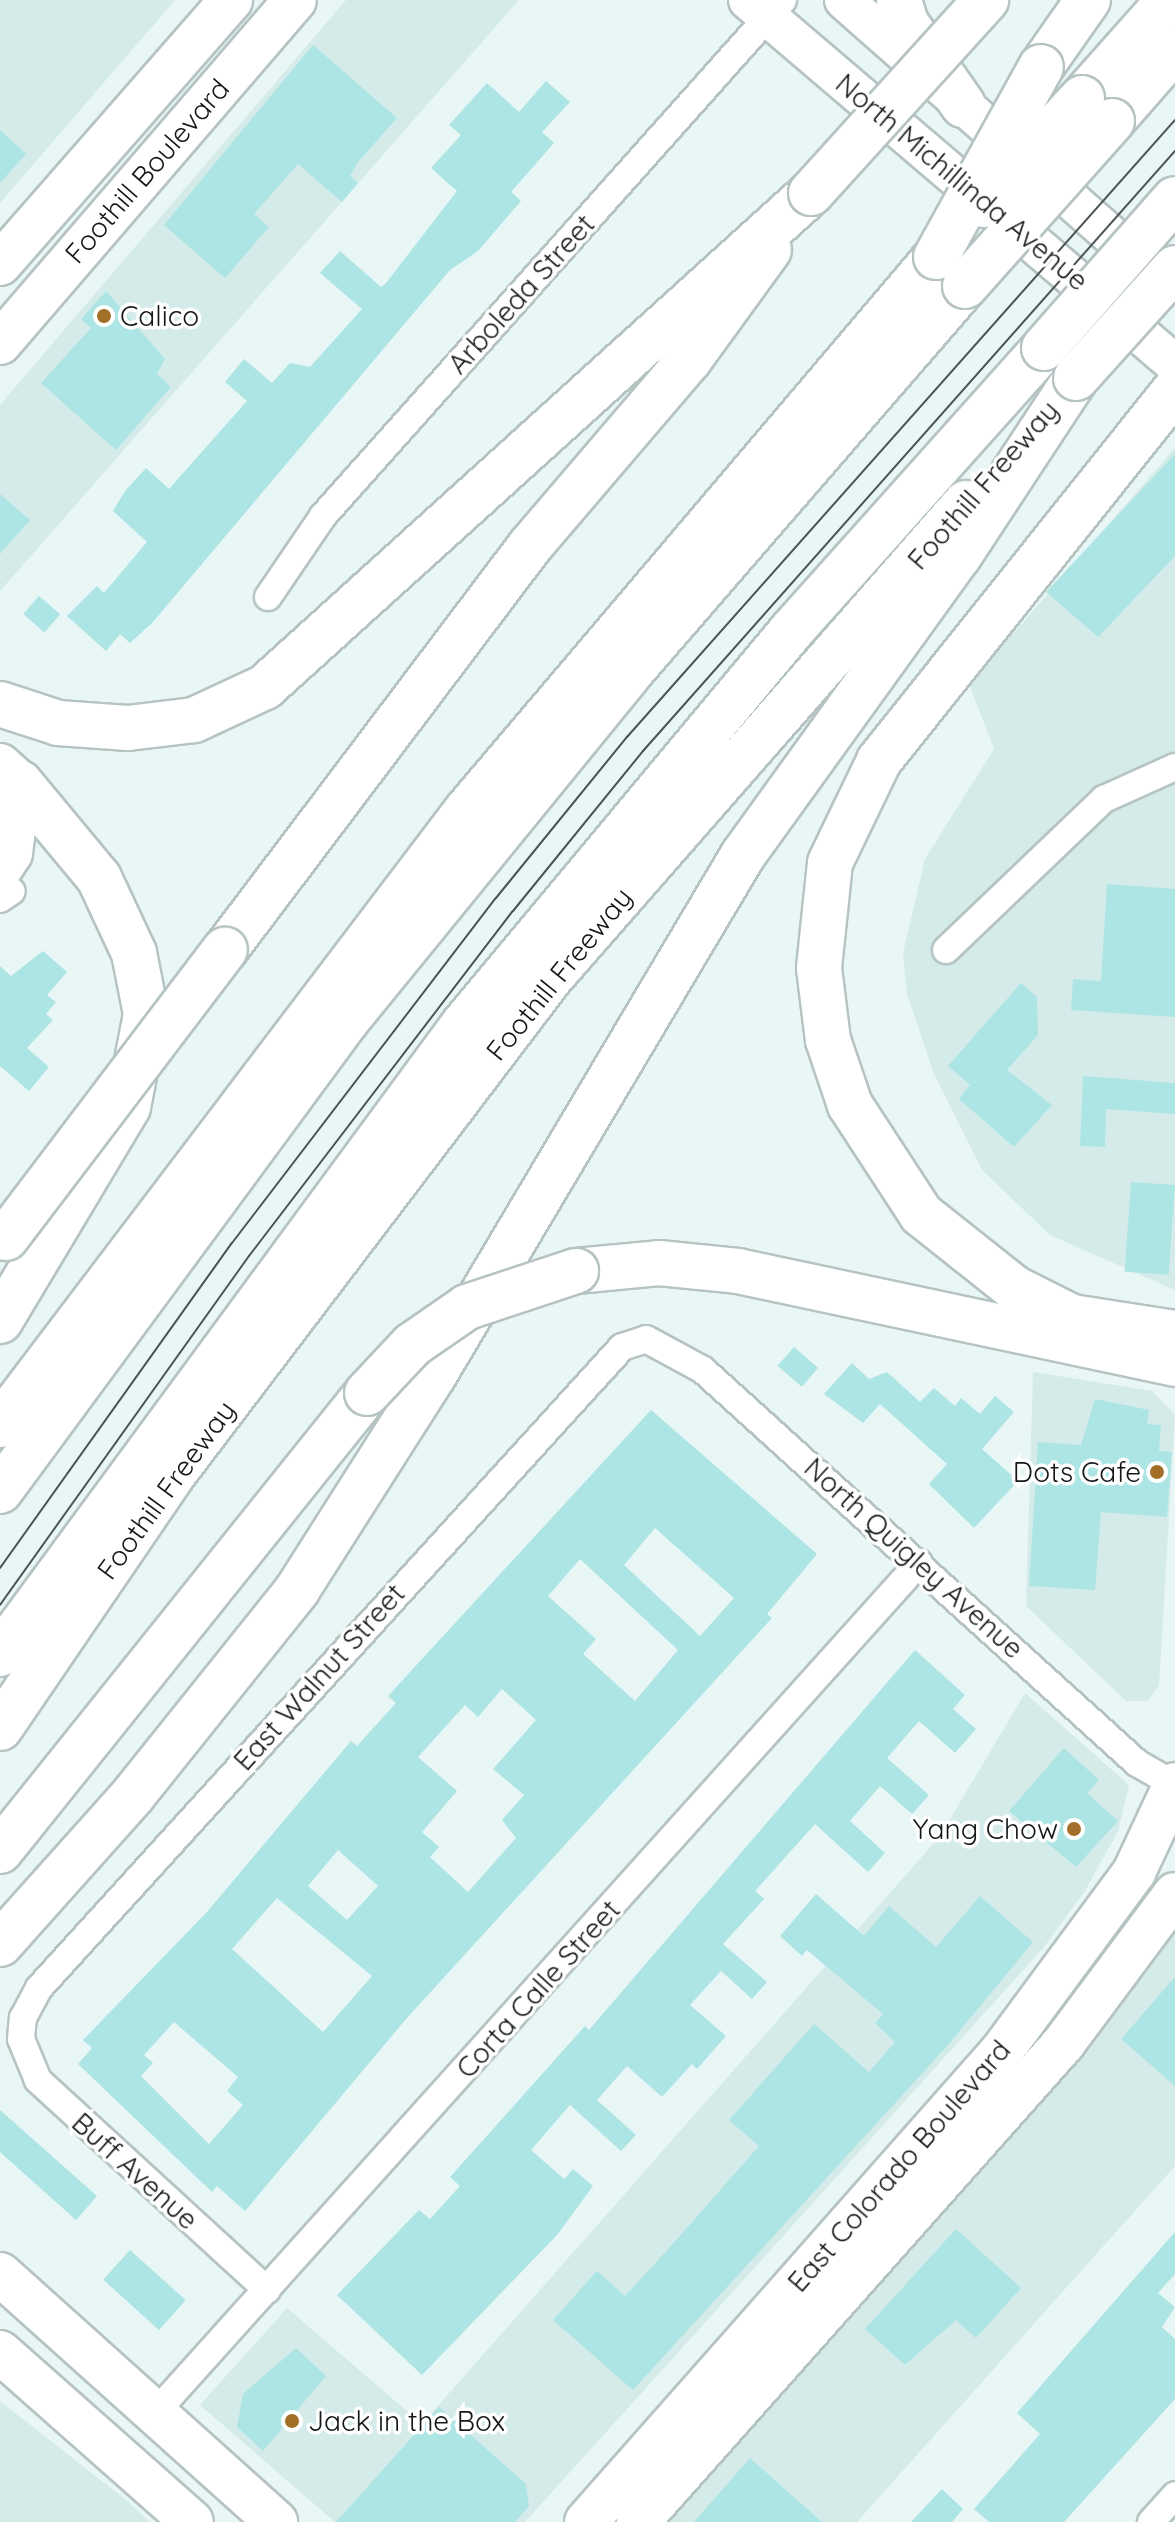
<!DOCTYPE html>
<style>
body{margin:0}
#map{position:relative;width:1175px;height:2522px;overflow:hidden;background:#e8f6f5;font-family:Quicksand,sans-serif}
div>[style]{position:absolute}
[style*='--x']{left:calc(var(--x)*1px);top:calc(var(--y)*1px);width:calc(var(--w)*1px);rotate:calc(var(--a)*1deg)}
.built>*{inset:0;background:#d4ebea}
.building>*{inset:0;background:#ace5e4;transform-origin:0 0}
.roads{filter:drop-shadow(2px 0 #b5c3c2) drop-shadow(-2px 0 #b5c3c2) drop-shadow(0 2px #b5c3c2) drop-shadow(0 -2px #b5c3c2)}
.minor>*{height:26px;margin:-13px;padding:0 13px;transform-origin:13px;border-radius:13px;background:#fff}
.secondary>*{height:38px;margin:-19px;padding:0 19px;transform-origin:19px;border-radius:19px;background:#fff}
.primary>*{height:42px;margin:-21px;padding:0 21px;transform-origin:21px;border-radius:21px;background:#fff}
.motorway>*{height:44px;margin:-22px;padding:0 22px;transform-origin:22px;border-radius:22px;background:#fff}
.tram>*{height:2px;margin:-1px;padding:0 1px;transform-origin:1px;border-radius:1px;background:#4b5252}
.bridges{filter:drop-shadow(2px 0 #b5c3c2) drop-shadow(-2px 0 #b5c3c2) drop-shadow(0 2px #b5c3c2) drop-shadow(0 -2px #b5c3c2)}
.motorway-bridge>*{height:44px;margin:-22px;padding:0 22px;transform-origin:22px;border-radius:22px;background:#fff}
.dots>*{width:22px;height:22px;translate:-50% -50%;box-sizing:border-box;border:4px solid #fff;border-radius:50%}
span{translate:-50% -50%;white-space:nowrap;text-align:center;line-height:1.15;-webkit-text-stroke:7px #fff;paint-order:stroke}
.street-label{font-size:28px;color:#131717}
.poi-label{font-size:28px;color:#131717}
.left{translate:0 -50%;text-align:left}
.right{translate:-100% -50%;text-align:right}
</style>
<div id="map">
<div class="built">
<i style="clip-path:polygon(0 0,175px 0,0 203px)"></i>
<i style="clip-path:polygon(346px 0,519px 0,0 591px,0 405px)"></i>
<i style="clip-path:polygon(1175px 448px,1175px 1290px,1050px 1235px,982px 1170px,934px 1074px,907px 994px,903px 953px,925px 859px,994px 749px,969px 684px)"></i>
<i style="clip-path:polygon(1033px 1372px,1152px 1391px,1175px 1415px,1159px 1686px,1147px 1701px,1126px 1701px,1026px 1606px)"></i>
<i style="clip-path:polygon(1025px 1693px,1129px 1785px,1118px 1831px,1085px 1891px,1044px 1947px,525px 2522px,335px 2522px,200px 2405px,287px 2308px,422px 2424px,940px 1836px)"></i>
<i style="clip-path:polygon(1175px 1894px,1175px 2166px,857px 2522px,669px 2522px,1061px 2047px)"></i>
<i style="clip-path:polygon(0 2401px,127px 2501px,150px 2522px,0 2522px)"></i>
</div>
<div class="building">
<i style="clip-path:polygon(313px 45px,397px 118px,358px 162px,350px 176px,358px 183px,342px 202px,298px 164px,254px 214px,269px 227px,225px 278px,164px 225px)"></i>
<i style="clip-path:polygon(546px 81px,570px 102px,542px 132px,554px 143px,511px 192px,521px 201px,478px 251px,450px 270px,153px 622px,130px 643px,120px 634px,106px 651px,67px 616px,97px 586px,104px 593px,147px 542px,113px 511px,125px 491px,146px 468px,169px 489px,247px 401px,225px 382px,244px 359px,272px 383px,290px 363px,310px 367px,362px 309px,320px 273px,340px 251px,381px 287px,386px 283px,457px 191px,431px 168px,461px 135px,449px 125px,487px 83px,519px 112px)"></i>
<i style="clip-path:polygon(0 130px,26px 154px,0 183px)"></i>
<i style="clip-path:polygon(106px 291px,165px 359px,157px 374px,171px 387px,116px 450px,41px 383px,91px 328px,81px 319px)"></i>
<i style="clip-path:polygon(1175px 454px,1175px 556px,1098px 637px,1046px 592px)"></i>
<i style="clip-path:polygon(0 494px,30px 520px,0 554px)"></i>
<i style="left:39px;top:596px;width:28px;height:24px;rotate:41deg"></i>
<i style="clip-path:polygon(1107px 884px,1175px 889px,1175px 1017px,1071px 1010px,1073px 979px,1101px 981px)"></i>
<i style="clip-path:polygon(43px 951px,67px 972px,47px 995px,56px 1002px,46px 1014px,53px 1020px,27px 1048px,49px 1067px,29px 1091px,0 1066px,0 966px,11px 976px)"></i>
<i style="clip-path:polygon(1021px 983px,1037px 997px,1038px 1035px,1007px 1070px,1052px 1105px,1014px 1147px,959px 1099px,970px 1085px,948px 1066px)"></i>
<i style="clip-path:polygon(1083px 1076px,1175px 1083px,1175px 1114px,1106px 1109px,1105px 1147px,1080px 1146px)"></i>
<i style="left:1131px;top:1182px;width:44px;height:90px;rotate:4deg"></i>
<i style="left:794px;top:1347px;width:32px;height:25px;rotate:41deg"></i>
<i style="clip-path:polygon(852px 1363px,869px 1379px,887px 1372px,920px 1402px,934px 1388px,955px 1406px,961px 1398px,980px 1414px,995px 1396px,1014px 1412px,982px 1449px,1018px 1481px,974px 1528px,929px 1484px,947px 1464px,880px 1404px,863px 1423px,824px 1394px)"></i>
<i style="clip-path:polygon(1095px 1399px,1149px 1410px,1147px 1424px,1161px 1425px,1159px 1451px,1172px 1452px,1167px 1517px,1101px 1512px,1095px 1590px,1029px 1586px,1038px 1442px,1081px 1445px)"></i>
<i style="clip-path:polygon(evenodd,651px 1410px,817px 1554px,767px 1614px,772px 1618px,406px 2019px,245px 2211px,217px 2186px,212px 2192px,78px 2064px,92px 2048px,83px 2040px,206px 1913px,351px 1741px,357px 1746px,396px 1703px,388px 1696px,651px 1410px,655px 1528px,734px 1598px,700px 1636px,624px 1565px,655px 1528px,651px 1410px,580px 1559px,678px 1650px,635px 1701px,583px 1654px,596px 1639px,548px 1596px,580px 1559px,651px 1410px,502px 1689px,536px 1720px,493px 1769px,524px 1795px,502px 1820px,516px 1838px,468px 1892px,430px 1857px,439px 1847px,422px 1832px,457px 1791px,418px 1757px,465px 1705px,478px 1717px,502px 1689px,651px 1410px,338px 1850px,378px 1886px,347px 1920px,308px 1886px,338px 1850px,651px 1410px,277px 1898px,372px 1976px,323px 2032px,232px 1949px,277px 1898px,651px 1410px,174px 2022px,238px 2077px,227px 2091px,243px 2105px,209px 2144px,141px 2076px,153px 2063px,144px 2055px,174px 2022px)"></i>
<i style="clip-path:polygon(915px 1650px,965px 1695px,953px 1709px,976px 1729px,955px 1753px,919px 1721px,887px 1758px,929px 1795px,912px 1814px,880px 1786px,850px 1821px,885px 1853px,868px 1872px,815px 1824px,755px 1891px,764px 1899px,723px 1944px,767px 1982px,752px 1999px,721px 1971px,690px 2005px,726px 2036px,697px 2069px,692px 2064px,662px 2097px,627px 2066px,597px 2100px,636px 2135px,621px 2151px,570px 2105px,531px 2150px,564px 2179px,573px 2169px,593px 2186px,557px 2235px,422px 2375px,337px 2295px,419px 2210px,430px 2219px,460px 2186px,450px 2177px,585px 2026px,589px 2030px)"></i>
<i style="clip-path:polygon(1064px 1748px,1099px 1780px,1087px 1793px,1118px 1821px,1076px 1867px,1009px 1811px)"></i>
<i style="clip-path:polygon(816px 1894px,864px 1936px,889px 1906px,936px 1947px,980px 1896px,1033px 1942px,948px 2045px,633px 2390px,553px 2320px,597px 2271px,625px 2296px,671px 2246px,759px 2146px,729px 2120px,814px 2024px,869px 2072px,895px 2042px,875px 2023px,883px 2014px,807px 1950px,802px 1956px,780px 1936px)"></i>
<i style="clip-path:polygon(1175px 1977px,1175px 2086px,1121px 2039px)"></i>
<i style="clip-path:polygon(0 2110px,97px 2196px,76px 2220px,0 2152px)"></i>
<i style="clip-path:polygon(956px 2229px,1021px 2288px,976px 2338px,956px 2320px,905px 2365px,865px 2329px)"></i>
<i style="clip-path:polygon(1175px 2232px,1175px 2274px,1158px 2293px,1175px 2307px,1162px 2327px,1175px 2339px,1175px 2399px,1064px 2522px,989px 2522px,974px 2509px,1040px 2434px,1017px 2413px)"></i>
<i style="left:130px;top:2250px;width:75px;height:40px;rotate:42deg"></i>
<i style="clip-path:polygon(296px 2348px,326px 2376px,263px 2451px,237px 2427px,243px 2394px)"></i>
<i style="clip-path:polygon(439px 2407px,526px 2484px,529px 2506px,515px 2522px,336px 2522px)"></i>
<i style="clip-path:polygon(750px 2458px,822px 2522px,694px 2522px)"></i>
<i style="clip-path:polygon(942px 2489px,963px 2509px,952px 2522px,911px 2522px)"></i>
</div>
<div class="roads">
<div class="minor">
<i style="--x:268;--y:597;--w:98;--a:-55.8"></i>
<i style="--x:323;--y:516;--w:691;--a:-48.28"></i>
<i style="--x:0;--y:899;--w:14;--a:-34"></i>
<i style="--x:946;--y:950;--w:219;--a:-43.7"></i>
<i style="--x:1104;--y:799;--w:78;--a:-24.3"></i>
<i style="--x:267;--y:2290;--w:311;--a:-137.5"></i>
<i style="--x:38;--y:2080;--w:44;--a:-112.5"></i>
<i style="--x:21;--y:2039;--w:21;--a:-85"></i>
<i style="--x:23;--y:2018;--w:34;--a:-62"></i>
<i style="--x:39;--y:1988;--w:866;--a:-47.71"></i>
<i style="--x:622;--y:1347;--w:25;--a:-18"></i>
<i style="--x:646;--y:1339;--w:65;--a:28.5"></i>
<i style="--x:703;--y:1370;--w:585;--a:42.16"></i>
<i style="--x:1137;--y:1763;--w:44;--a:30.1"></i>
<i style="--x:155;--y:2413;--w:1143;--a:-48.05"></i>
<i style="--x:1151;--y:2522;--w:36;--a:-48"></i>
</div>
<div class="secondary">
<i style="--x:748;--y:0;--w:561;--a:40.45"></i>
<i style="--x:844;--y:0;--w:411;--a:41.4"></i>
</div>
<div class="primary">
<i style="--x:0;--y:264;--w:351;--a:-48.8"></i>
<i style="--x:0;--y:343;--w:452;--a:-49.3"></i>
<i style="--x:0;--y:765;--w:27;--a:42"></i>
<i style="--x:20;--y:783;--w:71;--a:97.3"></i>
<i style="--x:11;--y:853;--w:20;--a:123"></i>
<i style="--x:0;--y:2274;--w:371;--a:41.9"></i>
<i style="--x:0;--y:2352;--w:256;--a:41.5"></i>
<i style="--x:586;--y:2522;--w:627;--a:-48.56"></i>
<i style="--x:1001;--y:2052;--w:224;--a:-53.5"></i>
<i style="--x:1134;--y:1872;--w:97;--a:-65"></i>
<i style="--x:638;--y:2522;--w:640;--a:-48.36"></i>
<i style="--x:1063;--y:2044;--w:187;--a:-53.3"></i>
</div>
<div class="motorway">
<i style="--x:899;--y:0;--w:24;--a:73"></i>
<i style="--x:906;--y:23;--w:100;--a:55.2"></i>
<i style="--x:1041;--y:67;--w:82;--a:-55"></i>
<i style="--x:1082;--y:98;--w:131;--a:-48.4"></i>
<i style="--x:1112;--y:121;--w:96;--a:-48.8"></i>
<i style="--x:1175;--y:390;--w:475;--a:128.6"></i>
<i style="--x:879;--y:761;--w:113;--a:115.7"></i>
<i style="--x:830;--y:863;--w:106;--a:96"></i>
<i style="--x:819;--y:968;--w:73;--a:82.9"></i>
<i style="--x:828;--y:1040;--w:69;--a:71.3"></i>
<i style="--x:850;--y:1105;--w:130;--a:56.9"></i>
<i style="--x:921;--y:1214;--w:119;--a:38.5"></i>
<i style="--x:1014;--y:1288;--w:65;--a:26.6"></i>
<i style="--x:1072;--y:1317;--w:104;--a:8.8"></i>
<i style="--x:0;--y:704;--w:61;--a:18.1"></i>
<i style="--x:58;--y:723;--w:70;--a:4.1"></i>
<i style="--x:128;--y:728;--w:66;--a:-6.9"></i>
<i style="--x:194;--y:720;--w:78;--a:-24.9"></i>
<i style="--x:265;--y:687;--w:736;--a:-42.14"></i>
<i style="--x:225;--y:950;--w:506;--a:-52.95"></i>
<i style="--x:530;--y:546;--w:245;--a:-49.5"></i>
<i style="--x:689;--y:360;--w:136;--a:-54"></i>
<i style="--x:576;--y:1271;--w:83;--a:-5.5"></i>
<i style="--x:659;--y:1263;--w:79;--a:5.8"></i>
<i style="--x:738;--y:1271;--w:447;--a:12"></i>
<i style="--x:0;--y:1321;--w:249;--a:-59.1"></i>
<i style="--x:128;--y:1107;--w:95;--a:-79"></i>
<i style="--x:146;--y:1014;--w:62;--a:-101.1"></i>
<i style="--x:134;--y:953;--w:83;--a:-115"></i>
<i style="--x:99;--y:878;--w:124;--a:-129.7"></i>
<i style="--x:0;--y:1425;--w:771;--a:-52.8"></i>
<i style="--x:466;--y:811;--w:727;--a:-49.69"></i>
<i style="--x:0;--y:1491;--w:585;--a:-53.62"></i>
<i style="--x:347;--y:1020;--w:445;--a:-50.8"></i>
<i style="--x:628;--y:675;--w:515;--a:-49.1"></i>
<i style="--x:0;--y:1654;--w:781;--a:-53.64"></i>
<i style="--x:463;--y:1025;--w:514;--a:-50.21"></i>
<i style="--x:792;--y:630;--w:378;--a:-48.2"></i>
<i style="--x:0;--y:1728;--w:304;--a:-55.7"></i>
<i style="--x:171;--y:1477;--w:628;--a:-52.77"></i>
<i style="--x:551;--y:977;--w:630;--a:-48.8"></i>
<i style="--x:0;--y:1851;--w:587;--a:-51.29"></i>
<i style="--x:0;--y:1944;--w:200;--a:-48.2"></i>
<i style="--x:133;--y:1795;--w:263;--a:-51.3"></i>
<i style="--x:297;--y:1590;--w:255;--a:-57.5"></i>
<i style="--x:434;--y:1375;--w:605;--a:-59.28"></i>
<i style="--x:743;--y:855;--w:369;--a:-54.2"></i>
<i style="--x:959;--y:556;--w:213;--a:-56.7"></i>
</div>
</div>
<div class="tram">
<i style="--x:0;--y:1568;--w:399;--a:-54.5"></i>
<i style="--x:232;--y:1243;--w:434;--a:-52.6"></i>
<i style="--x:496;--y:898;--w:208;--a:-50.9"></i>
<i style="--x:627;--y:737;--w:825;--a:-48.39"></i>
<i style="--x:0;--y:1605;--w:429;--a:-54.5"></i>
<i style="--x:249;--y:1256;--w:434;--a:-52.6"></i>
<i style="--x:513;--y:911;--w:206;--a:-50.9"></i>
<i style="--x:643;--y:751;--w:802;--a:-48.44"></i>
</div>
<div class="bridges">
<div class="motorway-bridge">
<i style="--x:811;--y:193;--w:261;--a:-47.8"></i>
<i style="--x:984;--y:205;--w:145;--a:-47.5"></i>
<i style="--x:936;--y:257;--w:217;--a:-61.1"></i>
<i style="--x:965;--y:286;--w:221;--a:-48.3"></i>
<i style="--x:1044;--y:348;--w:198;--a:-48.7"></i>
<i style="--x:1076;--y:378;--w:148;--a:-48"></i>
<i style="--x:6;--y:1238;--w:362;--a:-52.8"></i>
<i style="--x:367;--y:1393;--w:66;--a:-46.8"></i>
<i style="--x:412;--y:1345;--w:67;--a:-34.6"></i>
<i style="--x:467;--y:1307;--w:115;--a:-18.3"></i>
</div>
</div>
<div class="dots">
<i style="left:104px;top:316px;background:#a36e27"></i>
<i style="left:1157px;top:1472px;background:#a36e27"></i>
<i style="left:1074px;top:1829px;background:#a36e27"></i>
<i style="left:292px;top:2421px;background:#a36e27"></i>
</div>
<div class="street-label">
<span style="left:147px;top:171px;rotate:-49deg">Foothill Boulevard</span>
<span style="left:962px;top:182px;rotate:40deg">North Michillinda Avenue</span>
<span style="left:521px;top:294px;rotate:-48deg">Arboleda Street</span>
<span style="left:983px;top:485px;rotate:-49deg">Foothill Freeway</span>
<span style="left:559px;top:974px;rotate:-51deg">Foothill Freeway</span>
<span style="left:166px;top:1490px;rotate:-54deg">Foothill Freeway</span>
<span style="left:914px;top:1558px;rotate:42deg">North Quigley Avenue</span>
<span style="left:319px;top:1677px;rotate:-48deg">East Walnut Street</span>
<span style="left:538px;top:1989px;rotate:-48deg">Corta Calle Street</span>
<span style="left:899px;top:2166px;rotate:-49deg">East Colorado Boulevard</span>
<span style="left:135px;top:2171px;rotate:42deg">Buff Avenue</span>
</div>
<div class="poi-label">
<span class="left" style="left:120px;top:316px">Calico</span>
<span class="right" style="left:1141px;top:1472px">Dots Cafe</span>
<span class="right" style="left:1058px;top:1829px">Yang Chow</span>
<span class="left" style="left:308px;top:2421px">Jack in the Box</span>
</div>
</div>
